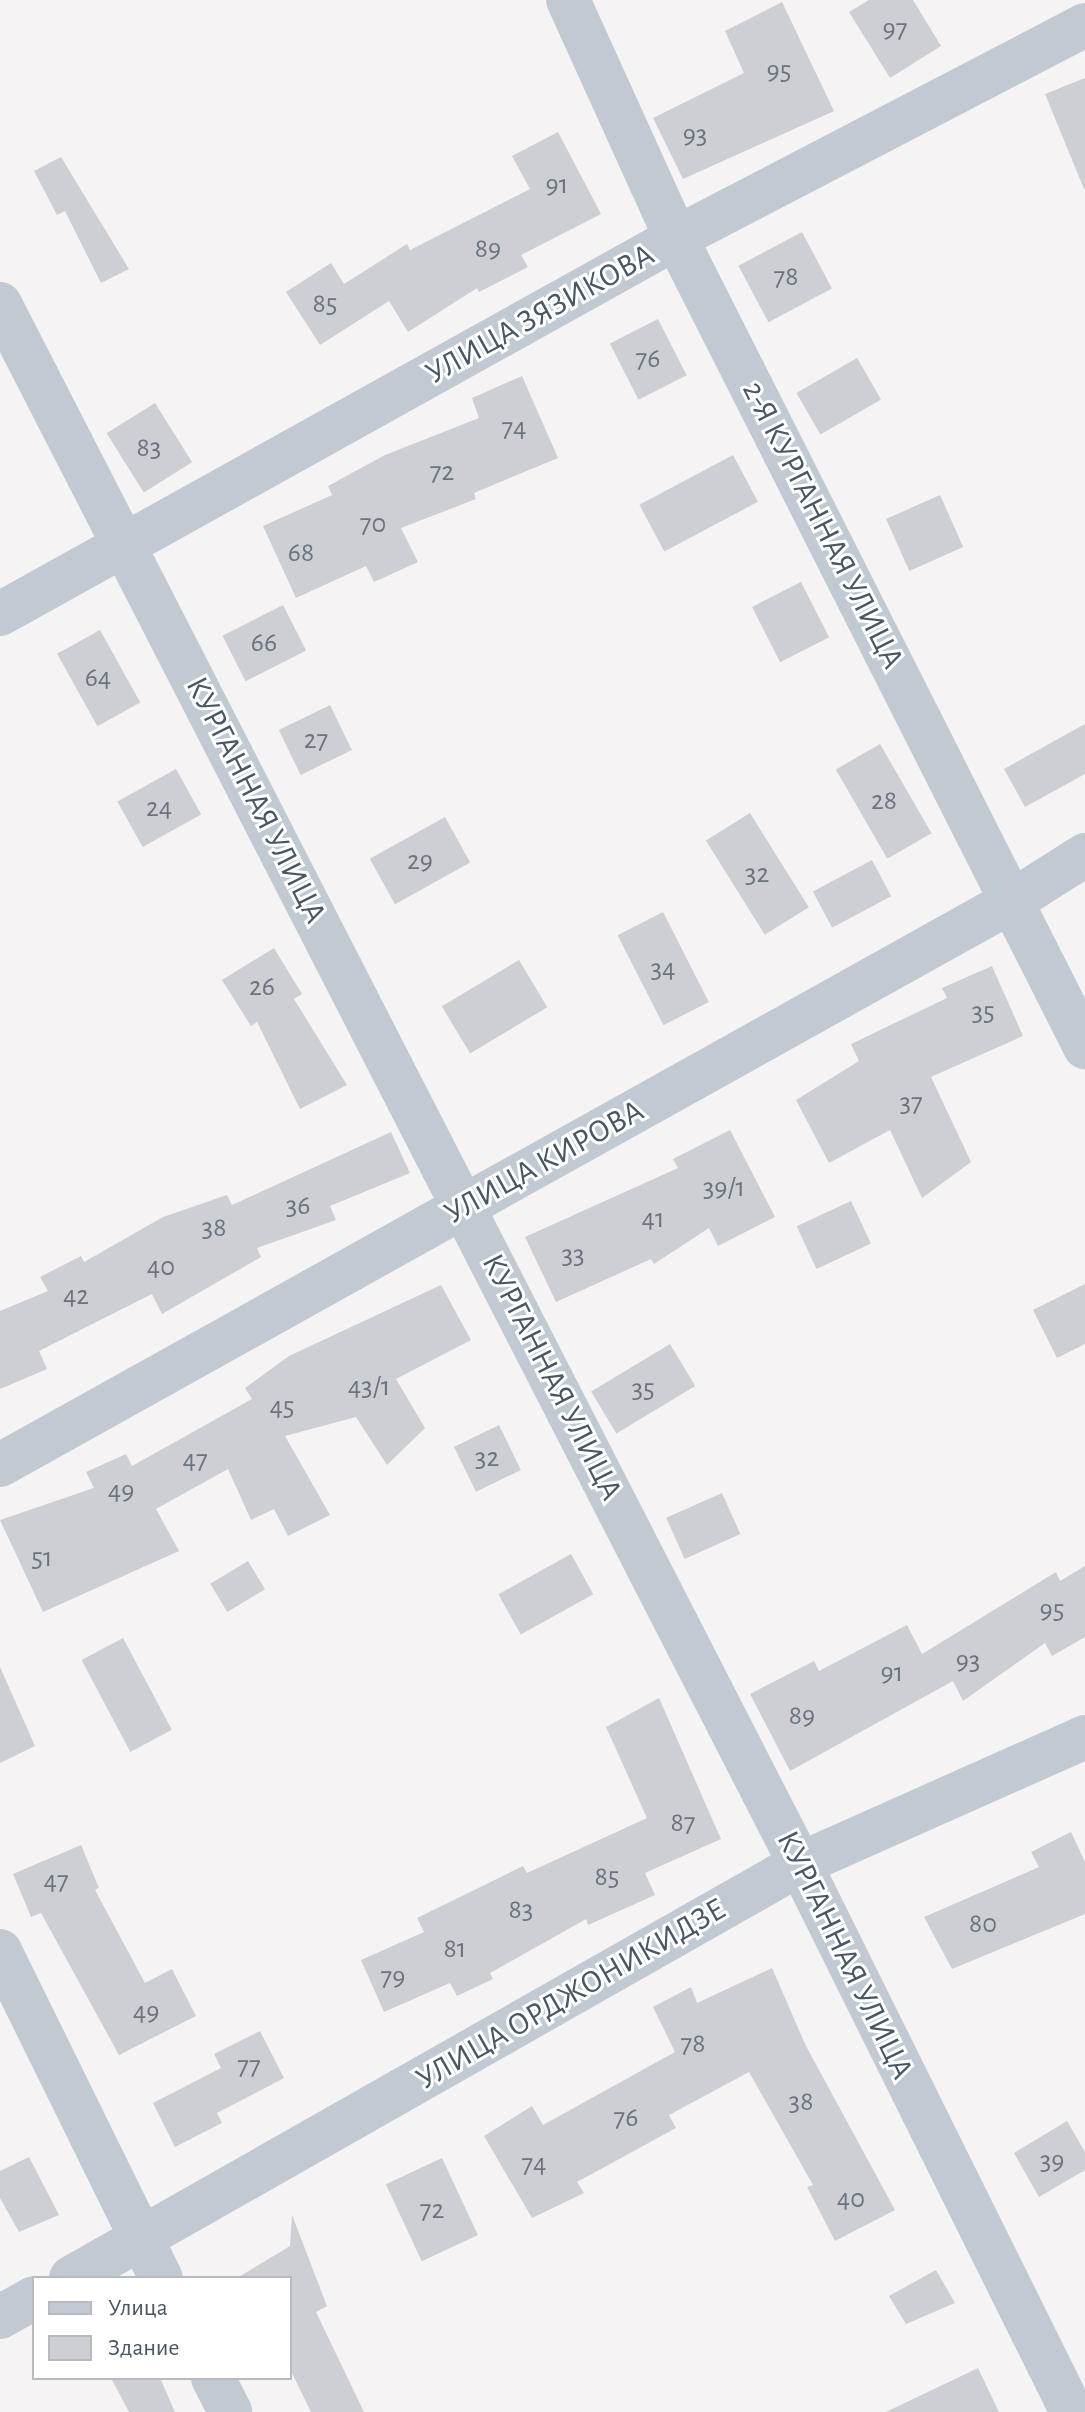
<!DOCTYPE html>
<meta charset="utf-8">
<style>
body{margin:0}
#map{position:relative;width:1085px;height:2412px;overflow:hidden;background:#f5f3f3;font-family:"Alegreya Sans",sans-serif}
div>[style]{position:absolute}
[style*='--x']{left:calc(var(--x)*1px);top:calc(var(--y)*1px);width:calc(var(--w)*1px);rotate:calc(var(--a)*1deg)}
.building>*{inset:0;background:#cdcfd5;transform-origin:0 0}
.minor>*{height:44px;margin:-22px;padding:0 22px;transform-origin:22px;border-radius:22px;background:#c1cad2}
span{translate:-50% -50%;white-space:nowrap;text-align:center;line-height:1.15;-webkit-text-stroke:6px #fff;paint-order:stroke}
.number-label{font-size:28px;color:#6b747e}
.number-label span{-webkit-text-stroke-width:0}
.street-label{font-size:32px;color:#4a5661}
.legend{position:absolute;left:32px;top:2276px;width:260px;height:104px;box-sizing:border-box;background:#fff;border:2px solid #b7bbc0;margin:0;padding:10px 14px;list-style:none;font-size:24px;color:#4a5661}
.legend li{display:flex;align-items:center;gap:16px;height:40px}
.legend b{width:40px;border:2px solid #b7bbc0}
</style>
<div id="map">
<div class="building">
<i style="clip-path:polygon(869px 0,913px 0,941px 46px,890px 78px,849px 12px)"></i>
<i style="clip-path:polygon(782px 2px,834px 111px,683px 179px,653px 118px,744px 73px,725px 31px)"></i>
<i style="clip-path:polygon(1085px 78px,1085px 189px,1084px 189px,1045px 94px)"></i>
<i style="clip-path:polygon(558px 132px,601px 214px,521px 255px,528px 267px,479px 292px,477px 288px,408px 332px,389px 301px,320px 345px,286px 292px,331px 263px,344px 284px,407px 244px,410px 250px,530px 189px,512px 156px)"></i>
<i style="clip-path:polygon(61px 157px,129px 269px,101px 283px,65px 211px,57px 215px,34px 171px)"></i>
<i style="left:802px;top:232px;width:64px;height:72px;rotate:62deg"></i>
<i style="left:658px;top:319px;width:63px;height:54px;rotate:63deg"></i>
<i style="left:857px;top:358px;width:48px;height:70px;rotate:60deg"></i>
<i style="clip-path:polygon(522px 376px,558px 458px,474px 493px,476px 499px,401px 528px,418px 562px,374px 582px,366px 566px,296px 598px,263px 526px,332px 495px,328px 486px,385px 455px,479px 418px,472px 398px)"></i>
<i style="left:155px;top:403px;width:70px;height:57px;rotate:58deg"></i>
<i style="left:733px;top:455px;width:53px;height:106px;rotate:62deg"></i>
<i style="left:940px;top:495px;width:57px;height:59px;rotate:66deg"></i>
<i style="left:801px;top:582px;width:62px;height:55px;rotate:63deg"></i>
<i style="left:283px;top:605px;width:51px;height:68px;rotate:63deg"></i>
<i style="left:100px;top:630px;width:83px;height:49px;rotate:61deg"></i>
<i style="left:330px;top:705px;width:50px;height:57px;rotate:64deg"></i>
<i style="clip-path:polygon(1085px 724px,1085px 774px,1025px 807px,1004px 769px)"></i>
<i style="left:880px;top:744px;width:103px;height:51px;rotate:60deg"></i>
<i style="left:176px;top:769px;width:52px;height:67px;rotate:61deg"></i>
<i style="left:750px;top:813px;width:111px;height:52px;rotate:58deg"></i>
<i style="left:445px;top:817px;width:52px;height:86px;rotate:61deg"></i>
<i style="left:872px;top:860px;width:41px;height:67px;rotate:62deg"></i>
<i style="left:663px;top:912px;width:101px;height:51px;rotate:63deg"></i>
<i style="clip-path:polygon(274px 948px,302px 994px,294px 999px,347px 1085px,300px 1109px,257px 1022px,251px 1026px,222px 980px)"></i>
<i style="left:519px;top:960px;width:55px;height:90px;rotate:59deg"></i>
<i style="clip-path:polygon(992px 966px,1023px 1036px,931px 1077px,971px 1162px,922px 1198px,890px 1130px,829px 1163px,796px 1100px,859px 1061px,851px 1044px,947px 998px,942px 988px)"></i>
<i style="clip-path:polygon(730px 1130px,775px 1217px,718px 1246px,709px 1228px,654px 1264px,651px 1259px,556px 1302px,525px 1237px,678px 1168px,673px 1159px)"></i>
<i style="clip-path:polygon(391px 1132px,410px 1173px,330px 1206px,336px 1220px,257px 1248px,261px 1257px,162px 1314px,152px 1294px,39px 1351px,47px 1369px,0 1389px,0 1311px,48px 1291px,40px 1277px,81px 1256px,84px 1262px,163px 1217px,227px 1195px,232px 1205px)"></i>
<i style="left:851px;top:1201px;width:47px;height:60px;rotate:65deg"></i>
<i style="clip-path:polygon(1085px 1284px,1085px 1344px,1057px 1358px,1033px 1310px)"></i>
<i style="clip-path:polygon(441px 1285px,471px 1340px,396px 1379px,425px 1428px,387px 1465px,356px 1417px,285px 1436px,330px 1515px,288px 1536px,274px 1509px,251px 1520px,228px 1469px,156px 1509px,179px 1551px,43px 1612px,0 1520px,94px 1488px,86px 1472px,126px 1454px,132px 1466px,252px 1399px,245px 1388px,289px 1356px)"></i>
<i style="left:670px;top:1344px;width:49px;height:92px;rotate:59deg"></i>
<i style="left:499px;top:1425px;width:50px;height:50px;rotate:64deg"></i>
<i style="left:722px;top:1493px;width:45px;height:61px;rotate:66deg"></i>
<i style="left:571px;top:1554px;width:46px;height:83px;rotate:61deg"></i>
<i style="left:248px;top:1561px;width:33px;height:44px;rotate:59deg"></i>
<i style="clip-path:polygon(1085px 1566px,1085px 1637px,1052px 1656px,1045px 1643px,963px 1701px,953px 1681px,790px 1771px,750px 1694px,814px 1661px,819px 1671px,907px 1625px,922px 1654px,1056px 1572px,1060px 1581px)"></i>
<i style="left:123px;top:1638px;width:104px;height:47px;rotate:62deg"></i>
<i style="clip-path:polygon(0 1667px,35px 1746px,0 1763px)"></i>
<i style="clip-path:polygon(659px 1698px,721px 1839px,645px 1873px,655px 1895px,588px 1925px,586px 1919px,490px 1973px,493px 1979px,457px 1996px,450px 1983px,384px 2012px,361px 1960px,424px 1932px,417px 1918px,523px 1866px,527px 1873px,647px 1818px,606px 1727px)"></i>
<i style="clip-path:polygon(1071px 1832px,1085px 1862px,1085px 1914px,952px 1969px,924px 1917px,1039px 1867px,1031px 1852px)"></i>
<i style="clip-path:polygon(81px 1845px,99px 1888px,95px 1890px,145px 1983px,172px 1969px,196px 2016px,119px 2055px,41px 1913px,31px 1917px,13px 1874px)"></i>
<i style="clip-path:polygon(772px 1968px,806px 2046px,895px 2210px,835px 2241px,807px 2187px,813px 2185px,749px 2072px,669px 2115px,676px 2128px,577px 2182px,584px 2193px,532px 2218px,484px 2136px,532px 2106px,543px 2125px,675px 2052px,653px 2007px,691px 1987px,697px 2003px)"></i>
<i style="clip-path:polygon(260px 2031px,284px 2078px,217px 2113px,222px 2123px,175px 2147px,153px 2103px,221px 2068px,214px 2054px)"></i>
<i style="clip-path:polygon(1067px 2121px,1085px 2152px,1085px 2170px,1039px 2197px,1014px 2153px)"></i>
<i style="clip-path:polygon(29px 2157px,59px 2215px,19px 2232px,0 2198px,0 2171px)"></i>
<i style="left:442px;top:2158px;width:85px;height:62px;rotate:65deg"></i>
<i style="clip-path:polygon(292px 2215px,327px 2306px,316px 2312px,364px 2412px,311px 2412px,290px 2369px,290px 2278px,237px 2278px,290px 2246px)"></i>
<i style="clip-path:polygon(936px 2270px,955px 2303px,906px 2324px,889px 2296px)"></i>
<i style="clip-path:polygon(978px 2368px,999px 2412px,886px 2412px)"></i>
<i style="clip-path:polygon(111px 2378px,160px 2378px,175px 2412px,129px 2412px)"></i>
</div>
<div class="minor">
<i style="--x:568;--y:0;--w:261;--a:65.6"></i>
<i style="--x:676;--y:238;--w:907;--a:63.18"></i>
<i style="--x:0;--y:304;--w:1753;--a:62.85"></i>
<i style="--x:800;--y:1864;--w:612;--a:63.6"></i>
<i style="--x:0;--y:614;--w:774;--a:-29.08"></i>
<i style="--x:676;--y:238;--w:461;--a:-27.5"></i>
<i style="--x:0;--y:1465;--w:1161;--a:-29.13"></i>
<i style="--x:1014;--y:900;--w:84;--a:-32.4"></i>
<i style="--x:0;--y:1951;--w:364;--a:63.8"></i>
<i style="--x:71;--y:2278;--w:838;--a:-29.59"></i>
<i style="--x:800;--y:1864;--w:312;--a:-24"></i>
<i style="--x:0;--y:2317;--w:39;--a:-29"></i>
<i style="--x:213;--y:2378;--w:38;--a:63"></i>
</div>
<div class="number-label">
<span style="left:895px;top:29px">97</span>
<span style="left:779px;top:71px">95</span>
<span style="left:695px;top:135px">93</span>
<span style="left:557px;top:185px">91</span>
<span style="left:488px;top:249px">89</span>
<span style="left:786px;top:277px">78</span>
<span style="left:325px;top:304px">85</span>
<span style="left:648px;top:359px">76</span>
<span style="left:514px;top:428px">74</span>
<span style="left:149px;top:448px">83</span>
<span style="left:442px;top:472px">72</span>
<span style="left:373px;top:524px">70</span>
<span style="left:301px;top:553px">68</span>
<span style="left:264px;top:643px">66</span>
<span style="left:98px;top:678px">64</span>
<span style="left:316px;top:740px">27</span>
<span style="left:884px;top:801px">28</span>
<span style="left:159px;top:808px">24</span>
<span style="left:420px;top:861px">29</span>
<span style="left:757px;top:874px">32</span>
<span style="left:663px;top:969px">34</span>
<span style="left:262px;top:987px">26</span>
<span style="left:983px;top:1012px">35</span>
<span style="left:911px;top:1103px">37</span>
<span style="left:724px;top:1188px">39/1</span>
<span style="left:298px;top:1206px">36</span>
<span style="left:653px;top:1219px">41</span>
<span style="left:214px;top:1228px">38</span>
<span style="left:573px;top:1255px">33</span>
<span style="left:161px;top:1267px">40</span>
<span style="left:76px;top:1296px">42</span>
<span style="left:369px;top:1387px">43/1</span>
<span style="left:643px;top:1389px">35</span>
<span style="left:282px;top:1407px">45</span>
<span style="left:487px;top:1458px">32</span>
<span style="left:195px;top:1460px">47</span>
<span style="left:121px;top:1491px">49</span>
<span style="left:42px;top:1558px">51</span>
<span style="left:1052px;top:1610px">95</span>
<span style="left:968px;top:1661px">93</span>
<span style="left:892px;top:1673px">91</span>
<span style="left:802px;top:1716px">89</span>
<span style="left:683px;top:1823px">87</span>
<span style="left:607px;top:1877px">85</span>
<span style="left:56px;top:1881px">47</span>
<span style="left:521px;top:1910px">83</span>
<span style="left:983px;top:1924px">80</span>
<span style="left:455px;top:1949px">81</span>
<span style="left:393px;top:1977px">79</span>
<span style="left:146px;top:2012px">49</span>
<span style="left:693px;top:2044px">78</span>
<span style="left:249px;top:2066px">77</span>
<span style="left:801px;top:2102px">38</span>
<span style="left:626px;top:2118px">76</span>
<span style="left:1052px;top:2161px">39</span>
<span style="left:534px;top:2164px">74</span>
<span style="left:851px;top:2199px">40</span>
<span style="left:432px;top:2210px">72</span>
</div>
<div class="street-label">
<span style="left:540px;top:314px;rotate:-29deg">УЛИЦА ЗЯЗИКОВА</span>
<span style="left:823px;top:525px;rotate:63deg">2-Я КУРГАННАЯ УЛИЦА</span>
<span style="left:256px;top:800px;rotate:63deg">КУРГАННАЯ УЛИЦА</span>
<span style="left:544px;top:1162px;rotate:-29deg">УЛИЦА КИРОВА</span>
<span style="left:552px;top:1377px;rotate:63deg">КУРГАННАЯ УЛИЦА</span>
<span style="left:845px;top:1955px;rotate:64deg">КУРГАННАЯ УЛИЦА</span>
<span style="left:571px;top:1994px;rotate:-30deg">УЛИЦА ОРДЖОНИКИДЗЕ</span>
</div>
<ul class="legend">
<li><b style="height:10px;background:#c1cad2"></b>Улица</li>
<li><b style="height:22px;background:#cdcfd5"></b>Здание</li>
</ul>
</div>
